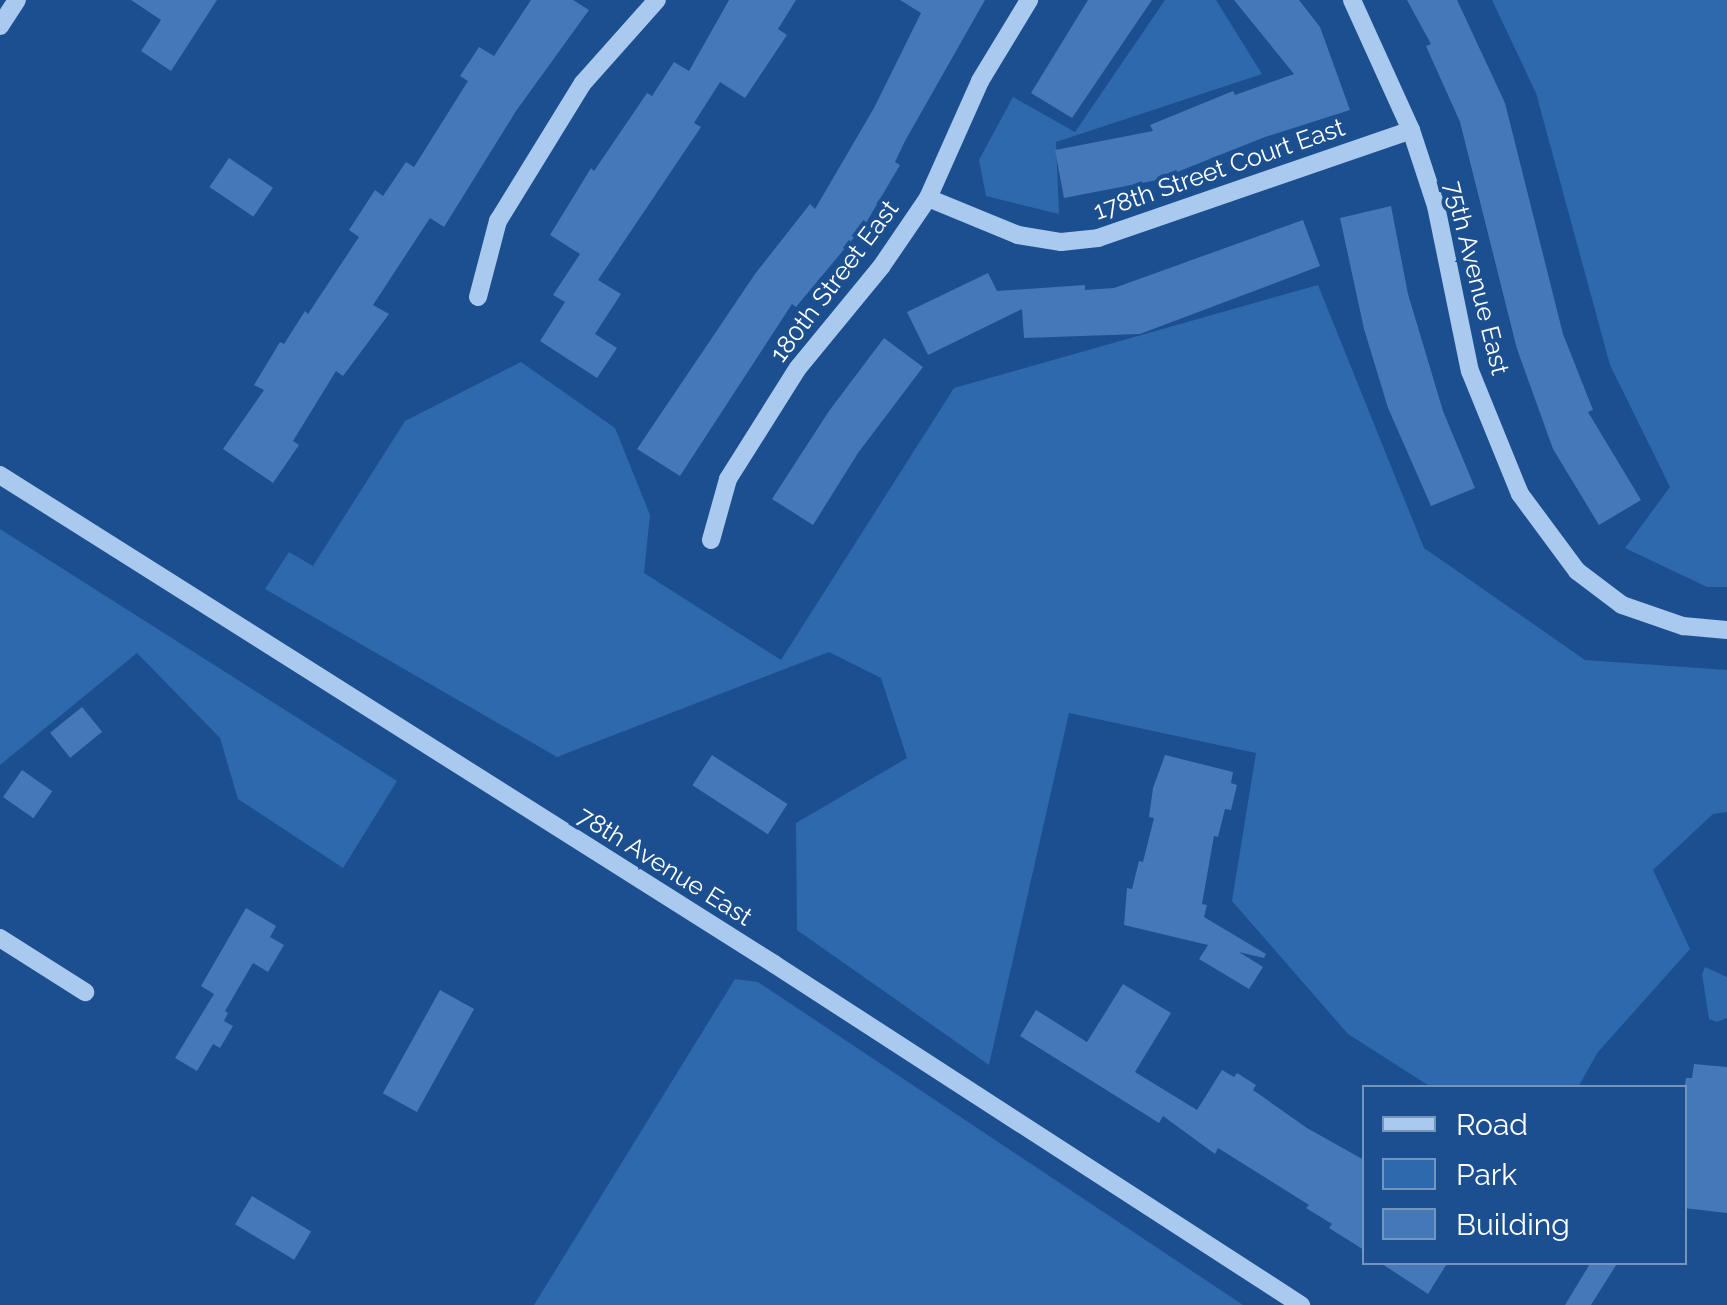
<!DOCTYPE html>
<style>
body{margin:0}
#map{position:relative;width:1727px;height:1305px;overflow:hidden;background:#1b4f8f;font-family:Raleway,sans-serif}
div>[style]{position:absolute}
[style*='--x']{left:calc(var(--x)*1px);top:calc(var(--y)*1px);width:calc(var(--w)*1px);rotate:calc(var(--a)*1deg)}
.green>*{inset:0;background:#2e69ad}
.building>*{inset:0;background:#4478b7;transform-origin:0 0}
.minor>*{height:18px;margin:-9px;padding:0 9px;transform-origin:9px;border-radius:9px;background:#a9c9ee}
span{translate:-50% -50%;white-space:nowrap;text-align:center;line-height:1.15;-webkit-text-stroke:8px #1b4f8f;paint-order:stroke}
.street-label{font-size:25px;color:#fff}
.legend{position:absolute;left:1362px;top:1085px;width:325px;height:180px;box-sizing:border-box;background:#1b4f8f;border:2px solid #7695bc;margin:0;padding:12px 18px;list-style:none;font-size:30px;color:#fff}
.legend li{display:flex;align-items:center;gap:20px;height:50px}
.legend b{width:50px;border:2px solid #7695bc}
</style>
<div id="map">
<div class="green">
<i style="clip-path:polygon(1165px 0,1216px 0,1262px 74px,1056px 142px,1059px 214px,986px 196px,979px 160px,1013px 97px,1075px 132px)"></i>
<i style="clip-path:polygon(1492px 0,1727px 0,1727px 587px,1707px 587px,1625px 548px,1670px 487px,1610px 365px,1536px 93px)"></i>
<i style="clip-path:polygon(1318px 285px,1424px 548px,1585px 660px,1727px 670px,1727px 812px,1713px 814px,1653px 870px,1690px 949px,1598px 1052px,1578px 1087px,1431px 1087px,1348px 1034px,1232px 901px,1256px 753px,1069px 713px,989px 1065px,797px 930px,796px 823px,907px 758px,881px 678px,829px 652px,557px 757px,265px 589px,289px 552px,313px 566px,405px 421px,521px 362px,615px 428px,650px 515px,644px 573px,781px 660px,954px 388px)"></i>
<i style="clip-path:polygon(0 529px,397px 781px,343px 868px,238px 799px,220px 738px,137px 653px,0 765px)"></i>
<i style="clip-path:polygon(1705px 967px,1727px 977px,1727px 1018px,1717px 1022px,1709px 1019px,1702px 974px)"></i>
<i style="clip-path:polygon(735px 979px,758px 982px,1243px 1305px,534px 1305px)"></i>
</div>
<div class="building">
<i style="clip-path:polygon(131px 0,217px 0,171px 71px,141px 51px,161px 20px)"></i>
<i style="clip-path:polygon(531px 0,573px 0,589px 10px,516px 111px,444px 227px,430px 218px,373px 305px,389px 314px,343px 376px,336px 371px,293px 441px,299px 445px,273px 483px,223px 449px,264px 390px,254px 385px,280px 342px,284px 344px,305px 311px,308px 314px,359px 237px,349px 230px,375px 190px,383px 196px,406px 162px,414px 167px,468px 81px,460px 76px,479px 47px,494px 56px)"></i>
<i style="clip-path:polygon(729px 0,796px 0,778px 29px,787px 35px,745px 98px,720px 82px,694px 123px,701px 127px,598px 280px,621px 294px,595px 334px,617px 348px,597px 378px,540px 341px,565px 302px,553px 295px,580px 254px,550px 235px,591px 168px,594px 171px,647px 93px,652px 96px,674px 62px,689px 71px)"></i>
<i style="clip-path:polygon(900px 0,985px 0,905px 141px,895px 162px,900px 165px,866px 223px,796px 307px,792px 304px,680px 476px,637px 449px,755px 274px,810px 204px,815px 209px,874px 108px,921px 13px)"></i>
<i style="clip-path:polygon(1088px 0,1152px 0,1072px 118px,1031px 93px)"></i>
<i style="clip-path:polygon(1234px 0,1299px 0,1320px 27px,1350px 110px,1265px 137px,1157px 180px,1064px 198px,1055px 150px,1153px 131px,1150px 125px,1233px 91px,1235px 95px,1294px 74px)"></i>
<i style="clip-path:polygon(1407px 0,1457px 0,1505px 103px,1563px 334px,1593px 410px,1588px 412px,1641px 500px,1599px 525px,1553px 449px,1517px 349px,1460px 122px,1426px 46px,1431px 44px)"></i>
<i style="left:229px;top:158px;width:53px;height:35px;rotate:34deg"></i>
<i style="clip-path:polygon(1391px 206px,1408px 294px,1443px 411px,1475px 488px,1431px 506px,1388px 408px,1364px 329px,1340px 218px)"></i>
<i style="clip-path:polygon(1303px 220px,1320px 266px,1140px 334px,1024px 338px,1022px 309px,928px 355px,907px 312px,988px 273px,997px 291px,1085px 285px,1085px 290px,1114px 288px)"></i>
<i style="clip-path:polygon(884px 338px,923px 367px,858px 453px,813px 525px,772px 499px,829px 411px)"></i>
<i style="left:82px;top:707px;width:32px;height:41px;rotate:51deg"></i>
<i style="left:712px;top:755px;width:90px;height:36px;rotate:33deg"></i>
<i style="clip-path:polygon(1165px 755px,1233px 772px,1231px 783px,1237px 785px,1231px 810px,1225px 809px,1218px 837px,1214px 836px,1202px 904px,1207px 905px,1204px 917px,1266px 954px,1264px 958px,1239px 952px,1263px 967px,1249px 989px,1199px 959px,1208px 945px,1124px 925px,1127px 888px,1132px 889px,1139px 861px,1143px 862px,1154px 818px,1149px 817px,1153px 788px)"></i>
<i style="left:22px;top:770px;width:37px;height:33px;rotate:35deg"></i>
<i style="clip-path:polygon(246px 908px,276px 926px,270px 937px,284px 945px,268px 972px,253px 963px,225px 1011px,228px 1013px,224px 1021px,233px 1026px,220px 1048px,213px 1044px,197px 1071px,175px 1058px,214px 994px,201px 986px)"></i>
<i style="clip-path:polygon(1123px 984px,1171px 1013px,1135px 1072px,1197px 1110px,1222px 1070px,1234px 1077px,1237px 1073px,1256px 1085px,1253px 1090px,1307px 1128px,1364px 1160px,1364px 1250px,1329px 1228px,1332px 1224px,1306px 1208px,1309px 1205px,1218px 1148px,1215px 1154px,1163px 1116px,1159px 1123px,1020px 1036px,1036px 1010px,1087px 1042px)"></i>
<i style="left:440px;top:990px;width:39px;height:118px;rotate:29deg"></i>
<i style="clip-path:polygon(1694px 1064px,1727px 1067px,1727px 1213px,1684px 1208px,1684px 1090px,1686px 1078px,1692px 1078px)"></i>
<i style="left:252px;top:1196px;width:69px;height:33px;rotate:31deg"></i>
<i style="clip-path:polygon(1379px 1262px,1448px 1262px,1428px 1294px)"></i>
<i style="clip-path:polygon(1591px 1262px,1618px 1262px,1591px 1305px,1565px 1305px)"></i>
</div>
<div class="minor">
<i style="--x:1352;--y:0;--w:143;--a:65.6"></i>
<i style="--x:1411;--y:130;--w:80;--a:71.8"></i>
<i style="--x:1436;--y:206;--w:168;--a:78.4"></i>
<i style="--x:1470;--y:371;--w:133;--a:67.9"></i>
<i style="--x:1520;--y:494;--w:96;--a:53.5"></i>
<i style="--x:1577;--y:571;--w:56;--a:37.1"></i>
<i style="--x:1622;--y:605;--w:65;--a:19"></i>
<i style="--x:1683;--y:626;--w:44;--a:5.2"></i>
<i style="--x:0;--y:26;--w:31;--a:-57"></i>
<i style="--x:928;--y:198;--w:97;--a:22.3"></i>
<i style="--x:1018;--y:235;--w:44;--a:9.2"></i>
<i style="--x:1061;--y:242;--w:37;--a:-6"></i>
<i style="--x:1098;--y:238;--w:331;--a:-19"></i>
<i style="--x:478;--y:297;--w:79;--a:-75.3"></i>
<i style="--x:498;--y:221;--w:162;--a:-58.4"></i>
<i style="--x:583;--y:83;--w:111;--a:-48.3"></i>
<i style="--x:0;--y:475;--w:916;--a:32.28"></i>
<i style="--x:774;--y:964;--w:628;--a:32.91"></i>
<i style="--x:711;--y:540;--w:63;--a:-74.4"></i>
<i style="--x:728;--y:479;--w:131;--a:-57.8"></i>
<i style="--x:798;--y:368;--w:131;--a:-50.6"></i>
<i style="--x:881;--y:267;--w:83;--a:-55.7"></i>
<i style="--x:928;--y:198;--w:128;--a:-66"></i>
<i style="--x:980;--y:81;--w:95;--a:-58.8"></i>
<i style="--x:0;--y:938;--w:101;--a:32.4"></i>
</div>
<div class="street-label">
<span style="left:1219px;top:169px;rotate:-19deg">178th Street Court East</span>
<span style="left:1477px;top:278px;rotate:76deg">75th Avenue East</span>
<span style="left:834px;top:281px;rotate:-53deg">180th Street East</span>
<span style="left:665px;top:866px;rotate:32deg">78th Avenue East</span>
</div>
<ul class="legend">
<li><b style="height:12px;background:#a9c9ee"></b>Road</li>
<li><b style="height:28px;background:#2e69ad"></b>Park</li>
<li><b style="height:28px;background:#4478b7"></b>Building</li>
</ul>
</div>
